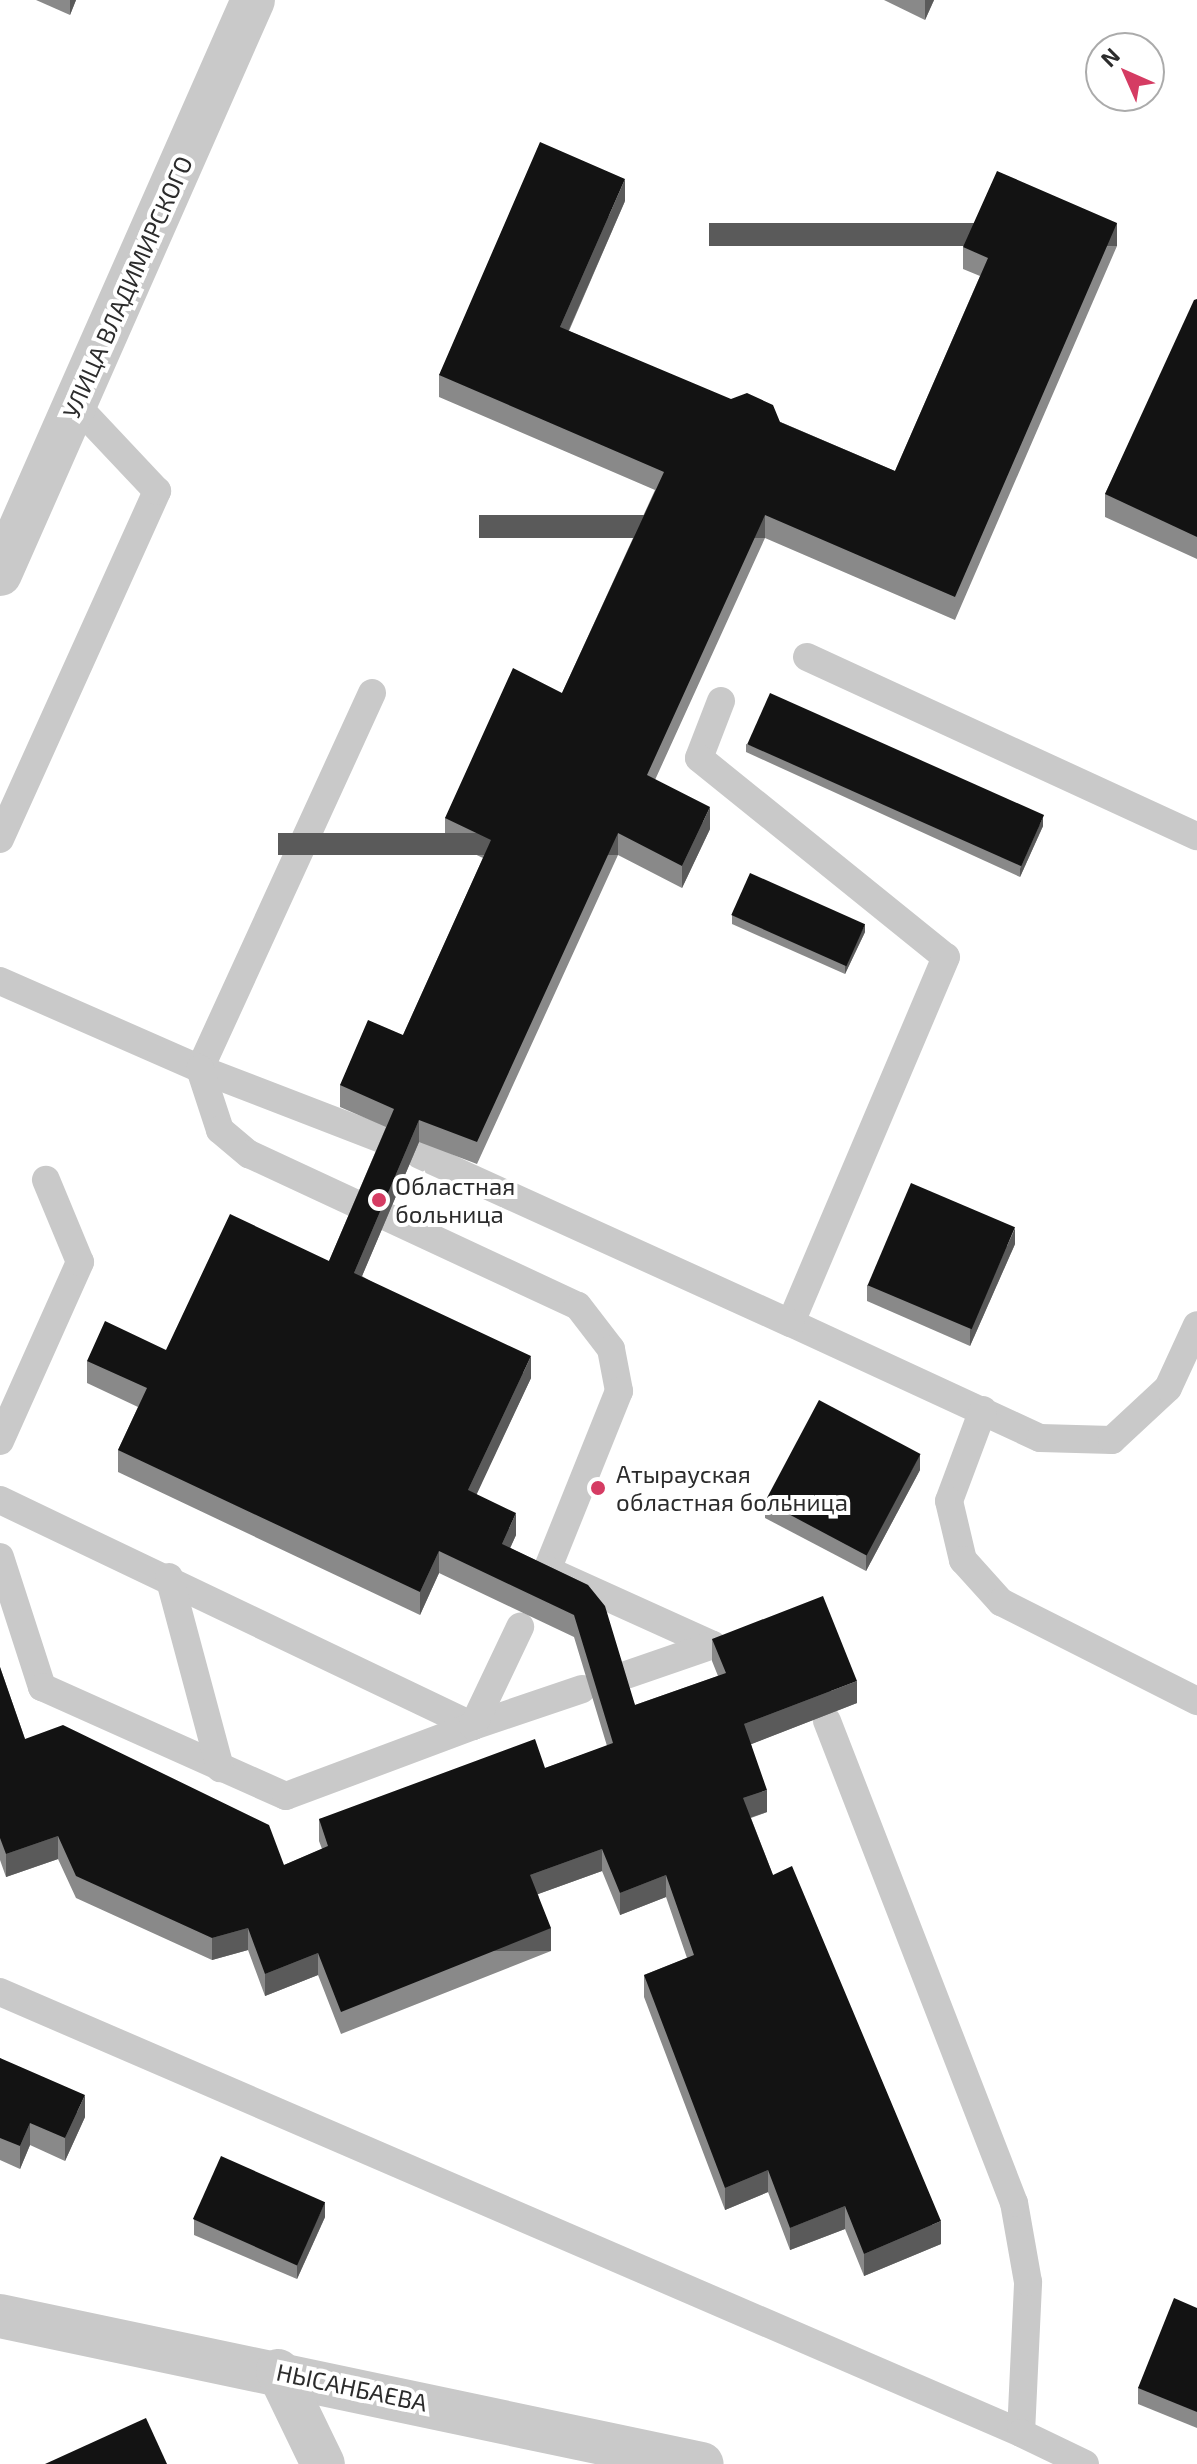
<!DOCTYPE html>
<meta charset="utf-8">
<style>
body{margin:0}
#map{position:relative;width:1197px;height:2464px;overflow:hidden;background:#fff;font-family:"Exo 2",sans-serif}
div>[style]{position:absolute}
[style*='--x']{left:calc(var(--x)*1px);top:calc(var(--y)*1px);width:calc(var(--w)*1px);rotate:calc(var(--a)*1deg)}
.service>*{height:28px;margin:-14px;padding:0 14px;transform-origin:14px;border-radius:14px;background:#c9c9c9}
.minor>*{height:44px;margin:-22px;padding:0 22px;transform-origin:22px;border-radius:22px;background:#c9c9c9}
.tertiary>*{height:44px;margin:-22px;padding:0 22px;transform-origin:22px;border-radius:22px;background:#c9c9c9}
.wall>*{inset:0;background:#898989}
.shaded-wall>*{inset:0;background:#5a5a5a;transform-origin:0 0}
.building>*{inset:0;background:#131313;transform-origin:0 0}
.dots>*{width:22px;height:22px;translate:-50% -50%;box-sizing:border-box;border:4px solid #fff;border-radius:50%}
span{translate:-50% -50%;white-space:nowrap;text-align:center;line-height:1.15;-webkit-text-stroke:8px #fff;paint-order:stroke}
.street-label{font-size:24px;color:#2c2c2c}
.poi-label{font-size:24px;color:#2c2c2c}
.left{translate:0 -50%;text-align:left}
.north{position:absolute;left:1085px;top:32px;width:80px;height:80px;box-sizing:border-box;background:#fff;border:2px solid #ababab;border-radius:50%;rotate:315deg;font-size:22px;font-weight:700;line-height:32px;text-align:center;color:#2c2c2c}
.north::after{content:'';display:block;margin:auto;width:28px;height:36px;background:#d53c63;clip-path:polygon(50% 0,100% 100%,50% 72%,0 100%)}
</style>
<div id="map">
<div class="service">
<i style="--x:807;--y:657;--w:429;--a:24.7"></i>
<i style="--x:372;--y:693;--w:413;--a:114.6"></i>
<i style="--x:200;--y:1069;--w:197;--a:21.1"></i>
<i style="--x:721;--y:701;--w:61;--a:111.1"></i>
<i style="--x:699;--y:758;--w:317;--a:38.9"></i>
<i style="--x:946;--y:957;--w:397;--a:113"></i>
<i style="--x:791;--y:1323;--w:274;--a:24.8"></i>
<i style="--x:1040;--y:1438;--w:72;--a:1.6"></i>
<i style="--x:1112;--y:1440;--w:76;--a:-42.9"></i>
<i style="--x:1168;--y:1388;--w:69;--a:-65.3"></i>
<i style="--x:0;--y:839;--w:382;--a:-65.7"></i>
<i style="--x:157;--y:491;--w:120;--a:-133.3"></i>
<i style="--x:0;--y:981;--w:219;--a:23.7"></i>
<i style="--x:200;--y:1069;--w:64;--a:71.8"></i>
<i style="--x:220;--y:1130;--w:38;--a:40"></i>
<i style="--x:249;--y:1154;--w:121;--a:24.9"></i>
<i style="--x:420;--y:1155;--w:407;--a:24.4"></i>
<i style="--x:389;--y:1218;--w:208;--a:25"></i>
<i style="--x:578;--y:1306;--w:54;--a:52.5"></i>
<i style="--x:611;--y:1349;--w:43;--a:79.2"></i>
<i style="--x:619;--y:1391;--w:193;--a:111.9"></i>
<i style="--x:547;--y:1570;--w:182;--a:24.3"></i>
<i style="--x:983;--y:1410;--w:97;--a:110.5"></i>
<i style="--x:949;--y:1501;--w:61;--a:76.7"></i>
<i style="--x:963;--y:1560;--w:57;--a:47.9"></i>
<i style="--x:1001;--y:1602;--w:220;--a:26.8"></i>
<i style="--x:0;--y:1441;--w:196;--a:-65.9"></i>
<i style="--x:80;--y:1262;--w:89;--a:-112.5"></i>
<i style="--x:0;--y:1500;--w:524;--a:25.54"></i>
<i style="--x:473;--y:1726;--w:115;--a:-18.7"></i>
<i style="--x:0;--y:1557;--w:137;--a:72.1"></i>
<i style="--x:42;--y:1687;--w:267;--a:24.1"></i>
<i style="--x:286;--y:1796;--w:200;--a:-20.5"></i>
<i style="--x:473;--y:1726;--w:110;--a:-64.6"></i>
<i style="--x:169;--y:1577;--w:198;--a:75"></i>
<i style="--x:626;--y:1675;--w:92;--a:-19"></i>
<i style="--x:0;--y:1992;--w:1112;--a:23.36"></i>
<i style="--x:1021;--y:2433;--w:151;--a:-87.3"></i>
<i style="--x:1028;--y:2282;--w:80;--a:-100"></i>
<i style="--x:1014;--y:2203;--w:517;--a:-111.2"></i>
<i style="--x:1021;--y:2433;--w:71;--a:25.8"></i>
</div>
<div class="minor">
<i style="--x:0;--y:2316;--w:717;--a:11.91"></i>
<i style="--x:278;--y:2371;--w:103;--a:64.2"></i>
</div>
<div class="tertiary">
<i style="--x:0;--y:574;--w:627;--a:-66.21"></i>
</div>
<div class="wall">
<i style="clip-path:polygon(36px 0,76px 0,70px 15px)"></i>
<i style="clip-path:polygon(884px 0,934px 0,925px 20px)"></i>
<i style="clip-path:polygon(625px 201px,569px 331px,895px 471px,980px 276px,963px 269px,963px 247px,1117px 246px,955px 620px,765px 538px,655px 780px,710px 829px,682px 888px,618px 855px,477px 1164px,419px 1142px,362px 1276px,531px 1378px,476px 1494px,516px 1535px,510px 1548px,588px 1585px,635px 1705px,718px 1676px,712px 1661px,712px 1639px,857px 1703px,751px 1744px,767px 1812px,751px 1818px,773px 1875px,941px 2244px,864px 2276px,845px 2229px,790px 2250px,768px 2192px,725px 2210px,644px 1997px,644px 1975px,687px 1958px,666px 1897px,620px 1915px,602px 1871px,538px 1894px,551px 1951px,341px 2034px,318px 1975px,265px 1996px,248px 1950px,212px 1960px,76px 1898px,58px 1859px,6px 1877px,0 1860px,0 1667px,25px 1739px,284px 1865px,322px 1849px,319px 1841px,319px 1819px,545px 1768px,607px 1746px,574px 1637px,439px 1573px,420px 1615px,118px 1472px,118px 1450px,138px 1407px,87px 1383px,87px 1361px,166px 1350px,329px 1261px,386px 1127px,340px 1107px,340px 1085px,403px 1035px,483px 858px,445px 840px,445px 818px,562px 693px,655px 490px,439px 397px,439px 375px)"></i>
<i style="clip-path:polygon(1197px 299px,1197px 559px,1105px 517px,1105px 494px)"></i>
<i style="clip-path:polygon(746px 744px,1043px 826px,1020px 877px,746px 752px)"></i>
<i style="clip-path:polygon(732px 915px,865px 932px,845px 974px,732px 924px)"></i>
<i style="clip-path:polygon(1015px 1244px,970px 1346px,867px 1301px,867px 1285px)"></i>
<i style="clip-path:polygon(920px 1470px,866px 1571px,765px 1518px,765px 1502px)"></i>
<i style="clip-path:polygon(0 2058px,85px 2117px,65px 2161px,30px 2145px,20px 2169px,0 2160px)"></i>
<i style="clip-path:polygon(325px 2217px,297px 2279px,194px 2235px,194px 2219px)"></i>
<i style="clip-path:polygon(1197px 2308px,1197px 2428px,1138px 2404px,1138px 2388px)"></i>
</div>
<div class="shaded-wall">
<i style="clip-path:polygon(70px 0,76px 0,70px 15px)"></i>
<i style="clip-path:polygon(925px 0,934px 0,925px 20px)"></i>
<i style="clip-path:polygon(625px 179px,625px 201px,560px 350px,560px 327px)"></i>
<i style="left:1117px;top:223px;width:23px;height:408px;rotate:90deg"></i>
<i style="left:765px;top:515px;width:23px;height:286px;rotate:90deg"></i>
<i style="clip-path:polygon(710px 807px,710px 829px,682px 888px,682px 866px)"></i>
<i style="clip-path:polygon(1043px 817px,1043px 826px,1020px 877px,1020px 869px)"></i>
<i style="left:618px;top:833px;width:22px;height:340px;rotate:90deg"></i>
<i style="clip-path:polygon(865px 924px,865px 932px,845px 974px,845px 966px)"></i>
<i style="clip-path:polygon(419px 1120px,419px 1142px,354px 1295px,354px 1273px)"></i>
<i style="clip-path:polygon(1015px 1228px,1015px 1244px,970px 1346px,970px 1330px)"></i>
<i style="clip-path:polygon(531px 1356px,531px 1378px,468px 1513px,468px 1490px)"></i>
<i style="clip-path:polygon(920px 1454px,920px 1470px,866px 1571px,866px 1555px)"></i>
<i style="clip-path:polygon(516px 1513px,516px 1535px,502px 1566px,502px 1544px)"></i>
<i style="clip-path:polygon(439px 1551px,439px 1573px,420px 1615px,420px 1592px)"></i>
<i style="clip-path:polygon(857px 1681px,857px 1703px,744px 1747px,744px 1724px)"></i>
<i style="clip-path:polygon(767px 1790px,767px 1812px,743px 1820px,743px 1798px)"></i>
<i style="clip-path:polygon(58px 1836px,58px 1859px,6px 1877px,6px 1854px)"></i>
<i style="clip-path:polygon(602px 1849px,602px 1871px,530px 1897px,530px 1875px)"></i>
<i style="clip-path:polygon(666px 1875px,666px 1897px,620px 1915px,620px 1893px)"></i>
<i style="clip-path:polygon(248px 1928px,248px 1950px,212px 1960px,212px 1938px)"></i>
<i style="left:551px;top:1928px;width:23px;height:226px;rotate:90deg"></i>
<i style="clip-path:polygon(318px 1953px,318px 1975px,265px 1996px,265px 1974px)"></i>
<i style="clip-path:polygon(85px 2095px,85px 2117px,65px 2161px,65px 2138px)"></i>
<i style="clip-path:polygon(30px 2123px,30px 2145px,20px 2169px,20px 2146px)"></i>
<i style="clip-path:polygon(768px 2170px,768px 2192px,725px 2210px,725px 2188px)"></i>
<i style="clip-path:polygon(325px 2202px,325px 2217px,297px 2279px,297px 2263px)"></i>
<i style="clip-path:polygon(845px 2206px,845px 2229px,790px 2250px,790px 2228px)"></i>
<i style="clip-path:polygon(941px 2221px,941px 2244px,864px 2276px,864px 2254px)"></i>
</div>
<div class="building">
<i style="clip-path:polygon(540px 142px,625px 179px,560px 327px,731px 399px,747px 393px,773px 405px,780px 422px,895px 471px,988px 258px,963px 247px,997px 171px,1117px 223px,955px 597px,765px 515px,647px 775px,710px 807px,682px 866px,618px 833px,477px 1142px,419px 1120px,354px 1273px,531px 1356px,468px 1490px,516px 1513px,502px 1544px,588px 1585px,605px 1606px,635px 1705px,726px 1673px,712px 1639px,823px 1596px,857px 1681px,744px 1724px,767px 1790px,743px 1798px,773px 1875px,792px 1866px,941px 2221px,864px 2254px,845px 2206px,790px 2228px,768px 2170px,725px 2188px,644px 1975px,694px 1955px,666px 1875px,620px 1893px,602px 1849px,530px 1875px,551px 1928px,341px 2012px,318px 1953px,265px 1974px,248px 1928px,212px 1938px,76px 1876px,58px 1836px,6px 1854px,0 1838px,0 1667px,25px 1739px,63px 1725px,269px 1825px,284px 1865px,328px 1846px,319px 1819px,535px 1739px,545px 1768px,613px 1743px,574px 1615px,439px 1551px,420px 1592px,118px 1450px,147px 1388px,87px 1361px,105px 1321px,166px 1350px,230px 1214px,329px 1261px,394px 1109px,340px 1085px,368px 1020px,403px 1035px,491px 840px,445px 818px,513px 668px,562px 693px,664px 472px,439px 375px)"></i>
<i style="clip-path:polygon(1197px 299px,1197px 537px,1105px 494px,1194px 300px)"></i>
<i style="left:770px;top:693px;width:300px;height:56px;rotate:24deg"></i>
<i style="left:750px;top:873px;width:126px;height:46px;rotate:24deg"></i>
<i style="left:911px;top:1183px;width:113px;height:111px;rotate:23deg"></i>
<i style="left:819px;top:1400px;width:115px;height:115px;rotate:28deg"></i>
<i style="clip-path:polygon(0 2058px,85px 2095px,65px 2138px,30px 2123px,20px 2146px,0 2138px)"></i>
<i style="left:221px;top:2156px;width:114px;height:69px;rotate:24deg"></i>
<i style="clip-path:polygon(1174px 2298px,1197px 2308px,1197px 2412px,1138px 2388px)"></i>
<i style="clip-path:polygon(146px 2418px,167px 2464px,45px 2464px)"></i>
</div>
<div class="dots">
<i style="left:379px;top:1200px;background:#d53c63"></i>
<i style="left:598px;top:1488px;background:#d53c63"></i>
</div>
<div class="street-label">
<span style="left:127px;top:287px;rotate:-66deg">УЛИЦА ВЛАДИМИРСКОГО</span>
<span style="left:352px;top:2387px;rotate:12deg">НЫСАНБАЕВА</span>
</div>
<div class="poi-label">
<span class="left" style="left:395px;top:1200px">Областная<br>больница</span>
<span class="left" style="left:616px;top:1488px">Атырауская<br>областная больница</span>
</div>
<div class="north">N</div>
</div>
